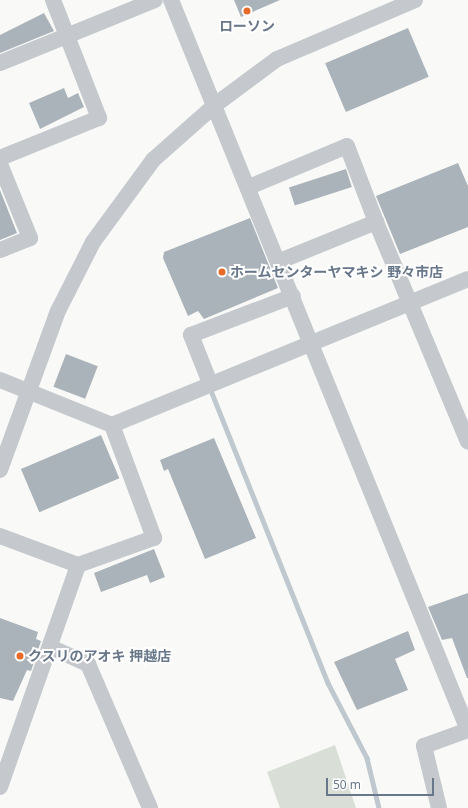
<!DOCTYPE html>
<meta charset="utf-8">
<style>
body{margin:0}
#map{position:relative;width:468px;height:808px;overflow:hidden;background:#f9faf7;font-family:"Noto Sans","Noto Sans JP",sans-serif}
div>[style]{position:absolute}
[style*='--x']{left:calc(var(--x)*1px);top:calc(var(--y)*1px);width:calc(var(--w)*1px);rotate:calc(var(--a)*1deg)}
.green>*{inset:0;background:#d9dfd6}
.stream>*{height:4.5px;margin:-2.25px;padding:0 2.25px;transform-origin:2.25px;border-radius:2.25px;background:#bfc8ce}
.building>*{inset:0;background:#abb3ba;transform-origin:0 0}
.minor>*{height:16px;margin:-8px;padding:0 8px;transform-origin:8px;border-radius:8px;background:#c5c9cd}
.dots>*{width:11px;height:11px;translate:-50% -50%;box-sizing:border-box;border:2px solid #fff;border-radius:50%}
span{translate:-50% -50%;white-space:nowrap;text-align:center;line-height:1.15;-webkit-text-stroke:4px #fff;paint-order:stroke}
.poi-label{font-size:14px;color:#687789;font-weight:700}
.left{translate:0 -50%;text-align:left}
.scale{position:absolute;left:326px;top:778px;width:108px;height:18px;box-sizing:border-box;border:2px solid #687789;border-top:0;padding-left:5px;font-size:12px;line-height:14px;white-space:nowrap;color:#687789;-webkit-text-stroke:3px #fff;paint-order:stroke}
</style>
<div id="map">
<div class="green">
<i style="clip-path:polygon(335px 745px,356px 808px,280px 808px,267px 772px)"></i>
</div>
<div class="stream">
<i style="--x:212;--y:393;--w:312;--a:68.2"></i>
<i style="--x:328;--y:683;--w:85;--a:62.5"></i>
<i style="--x:367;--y:758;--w:51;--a:76.5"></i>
</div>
<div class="building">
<i style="clip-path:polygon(234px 0,280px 0,241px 17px)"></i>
<i style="clip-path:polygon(44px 13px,54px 31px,0 53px,0 35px)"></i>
<i style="left:408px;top:28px;width:53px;height:90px;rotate:67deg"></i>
<i style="clip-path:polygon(64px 88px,68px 98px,78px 93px,84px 107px,40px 129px,29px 103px)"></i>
<i style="clip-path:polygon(458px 163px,468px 186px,468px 227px,400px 254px,376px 196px)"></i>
<i style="left:346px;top:169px;width:19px;height:60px;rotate:72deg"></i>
<i style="clip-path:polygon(0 190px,17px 233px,0 240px)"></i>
<i style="clip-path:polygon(250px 218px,278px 288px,204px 319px,198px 311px,188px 316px,163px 258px,164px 252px)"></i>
<i style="left:66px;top:354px;width:34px;height:35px;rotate:21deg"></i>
<i style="left:101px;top:435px;width:47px;height:87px;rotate:67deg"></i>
<i style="clip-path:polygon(214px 438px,256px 538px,205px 559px,168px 469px,164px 471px,160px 460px)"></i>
<i style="clip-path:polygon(154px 549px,165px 577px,150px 583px,147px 575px,101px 592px,94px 573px)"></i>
<i style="clip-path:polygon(468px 593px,468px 678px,467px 678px,452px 638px,442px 640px,428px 607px)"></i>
<i style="clip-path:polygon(0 618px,38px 632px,36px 639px,41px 641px,31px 671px,27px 670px,13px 701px,0 698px)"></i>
<i style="clip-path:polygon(408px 631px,415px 650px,395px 659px,408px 690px,357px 710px,334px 662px)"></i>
</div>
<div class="minor">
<i style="--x:171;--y:0;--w:788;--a:67.86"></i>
<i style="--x:0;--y:63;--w:167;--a:-22.1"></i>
<i style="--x:0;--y:158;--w:107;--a:-22"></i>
<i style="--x:99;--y:118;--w:127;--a:-111.3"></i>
<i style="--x:0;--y:164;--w:80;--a:67.9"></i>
<i style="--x:30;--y:238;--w:32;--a:158"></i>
<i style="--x:249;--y:187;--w:106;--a:-22.7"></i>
<i style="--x:347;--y:146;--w:81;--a:69.1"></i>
<i style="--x:280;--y:261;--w:104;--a:-22.1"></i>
<i style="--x:376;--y:222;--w:238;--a:67.3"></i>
<i style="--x:0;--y:380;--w:121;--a:21.9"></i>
<i style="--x:210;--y:383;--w:52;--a:-111.6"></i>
<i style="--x:191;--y:335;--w:109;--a:-20.9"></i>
<i style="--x:0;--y:470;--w:169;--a:-70"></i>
<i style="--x:58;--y:311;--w:77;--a:-63.1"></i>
<i style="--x:93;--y:242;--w:102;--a:-53.8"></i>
<i style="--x:153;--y:160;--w:83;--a:-41.6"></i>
<i style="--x:215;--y:105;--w:77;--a:-36.6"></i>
<i style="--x:277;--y:59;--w:150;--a:-23.1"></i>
<i style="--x:0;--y:536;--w:83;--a:20.4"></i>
<i style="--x:78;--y:565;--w:81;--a:-19.6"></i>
<i style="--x:154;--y:538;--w:121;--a:-110.4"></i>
<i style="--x:112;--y:425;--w:385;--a:-22.3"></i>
<i style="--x:50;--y:647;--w:42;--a:24.1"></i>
<i style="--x:88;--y:664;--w:157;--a:66.7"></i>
<i style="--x:0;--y:787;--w:235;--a:-70.6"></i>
<i style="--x:439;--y:808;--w:64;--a:-103.6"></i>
<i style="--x:424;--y:746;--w:47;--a:-20"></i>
</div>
<div class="dots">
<i style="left:247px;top:11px;background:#e86a29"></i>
<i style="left:222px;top:272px;background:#e86a29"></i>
<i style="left:20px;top:656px;background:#e86a29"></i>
</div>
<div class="poi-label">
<span style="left:247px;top:26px">ローソン</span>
<span class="left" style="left:230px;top:272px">ホームセンターヤマキシ 野々市店</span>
<span class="left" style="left:28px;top:656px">クスリのアオキ 押越店</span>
</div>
<div class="scale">50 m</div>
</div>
